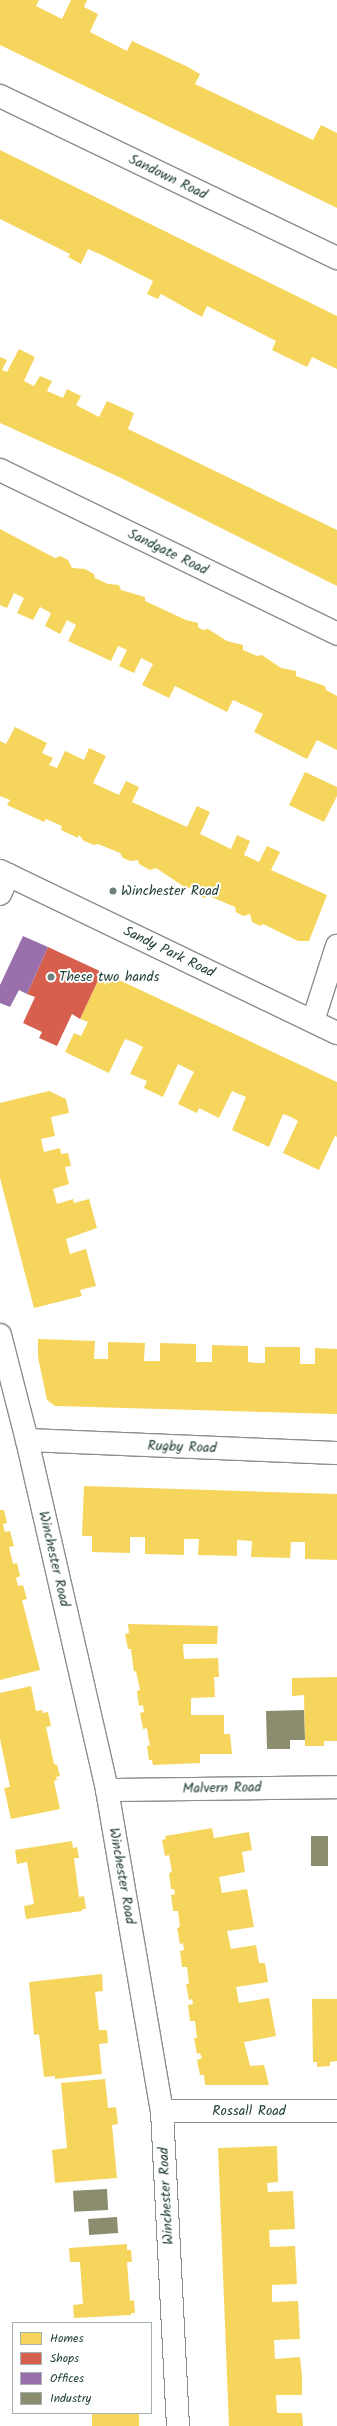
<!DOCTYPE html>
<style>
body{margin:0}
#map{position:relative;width:337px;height:2426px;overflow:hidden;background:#fff;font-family:Kalam,sans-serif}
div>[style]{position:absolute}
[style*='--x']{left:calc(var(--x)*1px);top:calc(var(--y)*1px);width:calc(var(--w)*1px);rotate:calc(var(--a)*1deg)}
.homes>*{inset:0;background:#f6d55c;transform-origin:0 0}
.shops>*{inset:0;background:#d6604d}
.offices>*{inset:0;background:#9970ab}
.industry>*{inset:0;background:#8c8c6e;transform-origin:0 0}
.roads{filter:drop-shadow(1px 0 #898f8d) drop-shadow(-1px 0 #898f8d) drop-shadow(0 1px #898f8d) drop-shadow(0 -1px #898f8d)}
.minor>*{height:22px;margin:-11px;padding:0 11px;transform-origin:11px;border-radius:11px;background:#fff}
.dots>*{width:11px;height:11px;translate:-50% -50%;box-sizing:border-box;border:2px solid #fff;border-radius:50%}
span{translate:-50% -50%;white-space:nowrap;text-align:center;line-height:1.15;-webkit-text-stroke:4px #fff;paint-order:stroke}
.street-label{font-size:14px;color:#1f3d34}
.poi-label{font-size:14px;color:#1f3d34}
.left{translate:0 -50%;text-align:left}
.legend{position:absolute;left:12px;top:2322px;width:140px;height:92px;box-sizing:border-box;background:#fff;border:1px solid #a5b1ae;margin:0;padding:5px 7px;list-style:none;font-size:12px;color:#1f3d34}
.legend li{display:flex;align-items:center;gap:8px;height:20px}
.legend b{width:20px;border:1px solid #a5b1ae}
</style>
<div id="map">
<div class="homes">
<i style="clip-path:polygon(0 0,39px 0,36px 6px,62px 19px,71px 0,87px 0,84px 7px,98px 14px,90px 32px,127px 51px,132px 41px,186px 66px,200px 74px,195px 84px,313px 140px,321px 125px,337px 133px,337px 208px,0 45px)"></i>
<i style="clip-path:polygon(0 150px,337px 316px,337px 369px,312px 357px,307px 367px,272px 350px,276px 341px,207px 306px,202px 317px,161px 294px,158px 299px,147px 294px,153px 281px,102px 255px,88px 249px,81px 264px,68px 257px,70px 254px,0 219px)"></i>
<i style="clip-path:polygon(19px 349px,35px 357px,24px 381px,34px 386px,40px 376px,52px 381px,47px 391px,63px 398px,67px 389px,81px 396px,76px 405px,99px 417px,107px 401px,134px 413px,128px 429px,337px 530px,337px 586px,119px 477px,0 423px,0 357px,7px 360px,2px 370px,7px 372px)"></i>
<i style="clip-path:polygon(0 529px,55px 558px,60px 556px,68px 560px,72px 568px,85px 569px,94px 574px,95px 578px,108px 584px,119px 585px,121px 590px,145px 597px,145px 601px,186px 620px,198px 623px,198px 627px,203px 630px,208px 629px,227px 641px,243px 645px,243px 650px,257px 656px,262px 655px,281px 668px,296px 671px,296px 676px,325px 686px,326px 690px,337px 696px,337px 750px,317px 740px,307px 759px,254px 732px,263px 714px,233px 700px,227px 712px,175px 686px,169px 698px,142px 685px,153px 664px,141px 658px,134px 673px,119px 666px,127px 650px,118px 646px,111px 661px,68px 641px,76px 625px,67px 620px,60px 634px,45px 626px,51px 613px,40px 607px,33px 620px,17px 613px,24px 598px,14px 593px,7px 608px,0 605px)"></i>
<i style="clip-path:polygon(15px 727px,47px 743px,42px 753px,53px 758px,49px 765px,57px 768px,65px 751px,84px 760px,89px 748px,106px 756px,93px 783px,119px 795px,126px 781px,139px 787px,132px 802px,187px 827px,197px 806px,210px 812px,200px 834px,231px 849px,237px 835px,250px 841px,244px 855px,259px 862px,267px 846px,280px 852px,271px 870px,327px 895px,309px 941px,298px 941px,263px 924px,260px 926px,252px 922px,250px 914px,243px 916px,236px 912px,235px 907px,209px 896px,204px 898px,194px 892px,194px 887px,186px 888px,156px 868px,150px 870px,139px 864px,138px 860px,130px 861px,123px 858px,120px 853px,98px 844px,94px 845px,84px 841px,79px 835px,78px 838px,61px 830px,62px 826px,46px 819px,44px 822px,7px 805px,10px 800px,0 796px,0 741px,6px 744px)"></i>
<i style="clip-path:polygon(305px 772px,337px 787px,337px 796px,324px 822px,289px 805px)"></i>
<i style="clip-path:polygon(102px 972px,337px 1082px,337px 1137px,335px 1136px,319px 1170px,283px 1153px,298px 1121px,291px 1117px,283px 1114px,269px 1147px,232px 1130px,246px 1097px,232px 1091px,219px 1118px,199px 1108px,197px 1113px,178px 1104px,194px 1072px,178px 1064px,163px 1097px,144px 1088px,147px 1081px,130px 1074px,143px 1047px,133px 1042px,125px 1039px,109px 1073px,65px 1052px,74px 1033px,81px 1036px,88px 1022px,80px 1019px)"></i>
<i style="clip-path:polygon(49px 1091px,66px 1099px,69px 1113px,51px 1117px,55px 1136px,41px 1139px,44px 1152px,60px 1148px,61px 1154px,68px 1153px,71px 1166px,65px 1167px,69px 1184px,53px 1189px,57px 1204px,73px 1199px,74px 1203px,89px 1199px,97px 1228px,66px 1239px,70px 1254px,86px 1249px,96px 1286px,80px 1290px,82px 1296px,34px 1308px,0 1178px,0 1103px)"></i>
<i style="clip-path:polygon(38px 1339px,95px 1341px,94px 1359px,108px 1359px,108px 1342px,145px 1343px,144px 1361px,160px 1361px,160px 1343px,196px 1344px,196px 1362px,212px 1362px,212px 1345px,248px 1346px,248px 1362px,257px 1363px,265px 1363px,265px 1347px,300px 1347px,300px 1364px,315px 1364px,315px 1348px,337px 1349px,337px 1414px,55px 1406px,47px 1400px,38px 1357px)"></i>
<i style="clip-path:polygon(84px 1486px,337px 1494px,337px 1560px,305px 1559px,305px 1542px,291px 1542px,290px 1558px,251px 1557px,252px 1541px,237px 1540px,237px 1556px,198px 1555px,199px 1539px,184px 1539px,184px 1555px,145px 1554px,145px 1537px,130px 1537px,130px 1553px,92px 1552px,92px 1536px,82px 1536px)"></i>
<i style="clip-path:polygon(0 1510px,4px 1510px,7px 1523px,3px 1524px,4px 1529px,5px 1532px,10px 1531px,14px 1546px,9px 1547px,13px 1564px,17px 1563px,20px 1576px,16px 1578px,18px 1586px,23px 1585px,27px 1599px,22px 1600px,40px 1670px,0 1680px)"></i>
<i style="clip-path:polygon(128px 1624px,218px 1626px,217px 1644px,183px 1644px,184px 1659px,218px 1658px,219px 1677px,214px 1677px,215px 1697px,191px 1698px,191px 1715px,224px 1715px,224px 1734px,230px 1734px,232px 1754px,200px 1754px,200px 1763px,153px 1765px,152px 1760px,149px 1760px,147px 1746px,150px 1745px,148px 1736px,147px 1728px,143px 1729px,140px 1713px,144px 1712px,143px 1705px,139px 1706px,137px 1691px,140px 1690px,136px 1671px,134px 1672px,131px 1649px,128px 1649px,125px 1634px,129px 1633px)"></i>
<i style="clip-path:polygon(337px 1677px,337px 1741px,324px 1741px,324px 1746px,305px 1746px,304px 1695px,292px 1696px,292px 1678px)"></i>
<i style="clip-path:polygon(31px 1686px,36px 1711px,42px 1710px,43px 1713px,48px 1712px,51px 1726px,46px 1727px,54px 1764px,57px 1765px,60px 1776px,56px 1777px,57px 1780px,54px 1781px,60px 1809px,11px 1819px,4px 1788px,10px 1787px,0 1739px,0 1693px)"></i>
<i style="clip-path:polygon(212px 1828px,214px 1838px,249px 1832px,252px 1850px,242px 1852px,245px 1872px,219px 1877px,222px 1893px,247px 1889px,254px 1927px,227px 1931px,231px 1949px,256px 1945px,259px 1963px,265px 1963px,268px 1982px,236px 1987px,239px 2003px,269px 1998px,276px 2036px,244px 2042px,250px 2066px,264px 2065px,269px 2085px,205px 2085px,204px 2075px,200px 2075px,197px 2060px,202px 2058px,200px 2053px,197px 2054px,194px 2038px,197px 2038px,195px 2021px,190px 2021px,188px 2005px,193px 2004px,192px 1999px,189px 2000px,186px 1984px,189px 1984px,188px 1975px,187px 1967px,182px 1967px,180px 1951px,184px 1950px,183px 1943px,180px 1944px,177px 1928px,180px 1927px,178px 1911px,173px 1911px,171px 1895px,175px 1894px,174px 1889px,171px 1889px,169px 1873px,172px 1872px,169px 1855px,165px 1856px,162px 1840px,166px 1839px,165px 1836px)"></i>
<i style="clip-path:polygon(72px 1841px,73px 1848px,77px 1847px,79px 1858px,74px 1858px,79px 1897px,84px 1896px,86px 1909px,82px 1909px,82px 1911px,26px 1919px,24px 1906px,34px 1904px,27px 1862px,17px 1864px,15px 1850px)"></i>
<i style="clip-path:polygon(102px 1974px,103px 1991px,95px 1992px,99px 2030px,107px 2030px,108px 2043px,99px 2044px,102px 2074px,55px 2079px,55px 2076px,44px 2077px,39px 2034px,34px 2035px,29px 1982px)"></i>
<i style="clip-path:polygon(312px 1999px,337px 1999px,337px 2061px,330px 2062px,330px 2066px,317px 2067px,317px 2062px,313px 2062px)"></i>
<i style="clip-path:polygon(105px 2079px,108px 2108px,116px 2107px,118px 2124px,112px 2125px,117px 2178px,55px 2183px,52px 2150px,67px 2148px,61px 2083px)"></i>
<i style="clip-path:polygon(277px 2146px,278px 2182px,267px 2183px,268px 2192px,293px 2191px,295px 2229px,269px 2230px,270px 2247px,295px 2246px,297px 2284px,272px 2285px,272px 2302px,298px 2301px,300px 2339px,274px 2340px,275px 2359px,300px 2357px,302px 2376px,302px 2395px,276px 2395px,277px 2413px,302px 2413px,303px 2426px,229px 2426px,218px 2148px)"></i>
<i style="clip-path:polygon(127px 2244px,127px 2250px,131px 2250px,132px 2262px,127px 2262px,130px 2301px,134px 2300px,135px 2313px,131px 2313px,131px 2315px,74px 2318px,73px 2305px,83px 2304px,80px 2262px,70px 2262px,69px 2248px)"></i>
<i style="left:92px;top:2413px;width:47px;height:13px"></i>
</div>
<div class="shops">
<i style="clip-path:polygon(48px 947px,102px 972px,80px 1019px,72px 1014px,57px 1046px,39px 1038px,42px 1032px,23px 1023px,35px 997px,27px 994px)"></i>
</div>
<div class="offices">
<i style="clip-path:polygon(23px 936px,48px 947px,27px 994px,19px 990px,10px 1007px,0 1003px,0 985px)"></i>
</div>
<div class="industry">
<i style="clip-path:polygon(304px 1710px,305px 1740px,290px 1740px,290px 1749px,267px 1749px,266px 1711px)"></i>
<i style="left:311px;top:1836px;width:17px;height:30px"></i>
<i style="left:107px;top:2189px;width:21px;height:34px;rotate:87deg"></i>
<i style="left:117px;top:2217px;width:16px;height:29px;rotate:86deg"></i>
</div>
<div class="roads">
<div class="minor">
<i style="--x:0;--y:96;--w:374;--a:25.7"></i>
<i style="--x:0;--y:470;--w:375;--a:25.9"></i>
<i style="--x:0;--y:871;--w:374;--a:25.7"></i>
<i style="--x:0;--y:894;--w:21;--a:-65"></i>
<i style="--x:313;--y:1021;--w:79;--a:-72.3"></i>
<i style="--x:0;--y:1335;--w:108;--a:75.6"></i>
<i style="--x:27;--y:1440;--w:359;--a:77.1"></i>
<i style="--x:107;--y:1790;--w:326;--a:80.3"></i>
<i style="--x:162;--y:2111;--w:315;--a:87.1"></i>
<i style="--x:27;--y:1440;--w:310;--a:2.4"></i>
<i style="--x:107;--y:1790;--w:230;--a:-0.7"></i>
<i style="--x:162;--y:2111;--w:175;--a:0"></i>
</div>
</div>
<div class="dots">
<i style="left:113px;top:891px;background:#6d817b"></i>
<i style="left:51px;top:977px;background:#6d817b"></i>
</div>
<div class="street-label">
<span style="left:168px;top:177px;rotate:26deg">Sandown Road</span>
<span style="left:168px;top:552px;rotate:26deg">Sandgate Road</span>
<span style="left:169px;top:952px;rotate:26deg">Sandy Park Road</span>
<span style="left:182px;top:1447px;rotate:2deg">Rugby Road</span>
<span style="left:54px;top:1559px;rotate:77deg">Winchester Road</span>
<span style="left:222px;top:1788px;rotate:-1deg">Malvern Road</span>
<span style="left:122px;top:1876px;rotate:80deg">Winchester Road</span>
<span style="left:249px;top:2111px">Rossall Road</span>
<span style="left:166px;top:2196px;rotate:-93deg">Winchester Road</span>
</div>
<div class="poi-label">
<span class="left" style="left:121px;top:891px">Winchester Road</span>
<span class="left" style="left:59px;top:977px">These two hands</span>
</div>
<ul class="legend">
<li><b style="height:11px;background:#f6d55c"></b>Homes</li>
<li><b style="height:11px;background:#d6604d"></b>Shops</li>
<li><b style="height:11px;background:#9970ab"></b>Offices</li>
<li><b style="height:11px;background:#8c8c6e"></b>Industry</li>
</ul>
</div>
